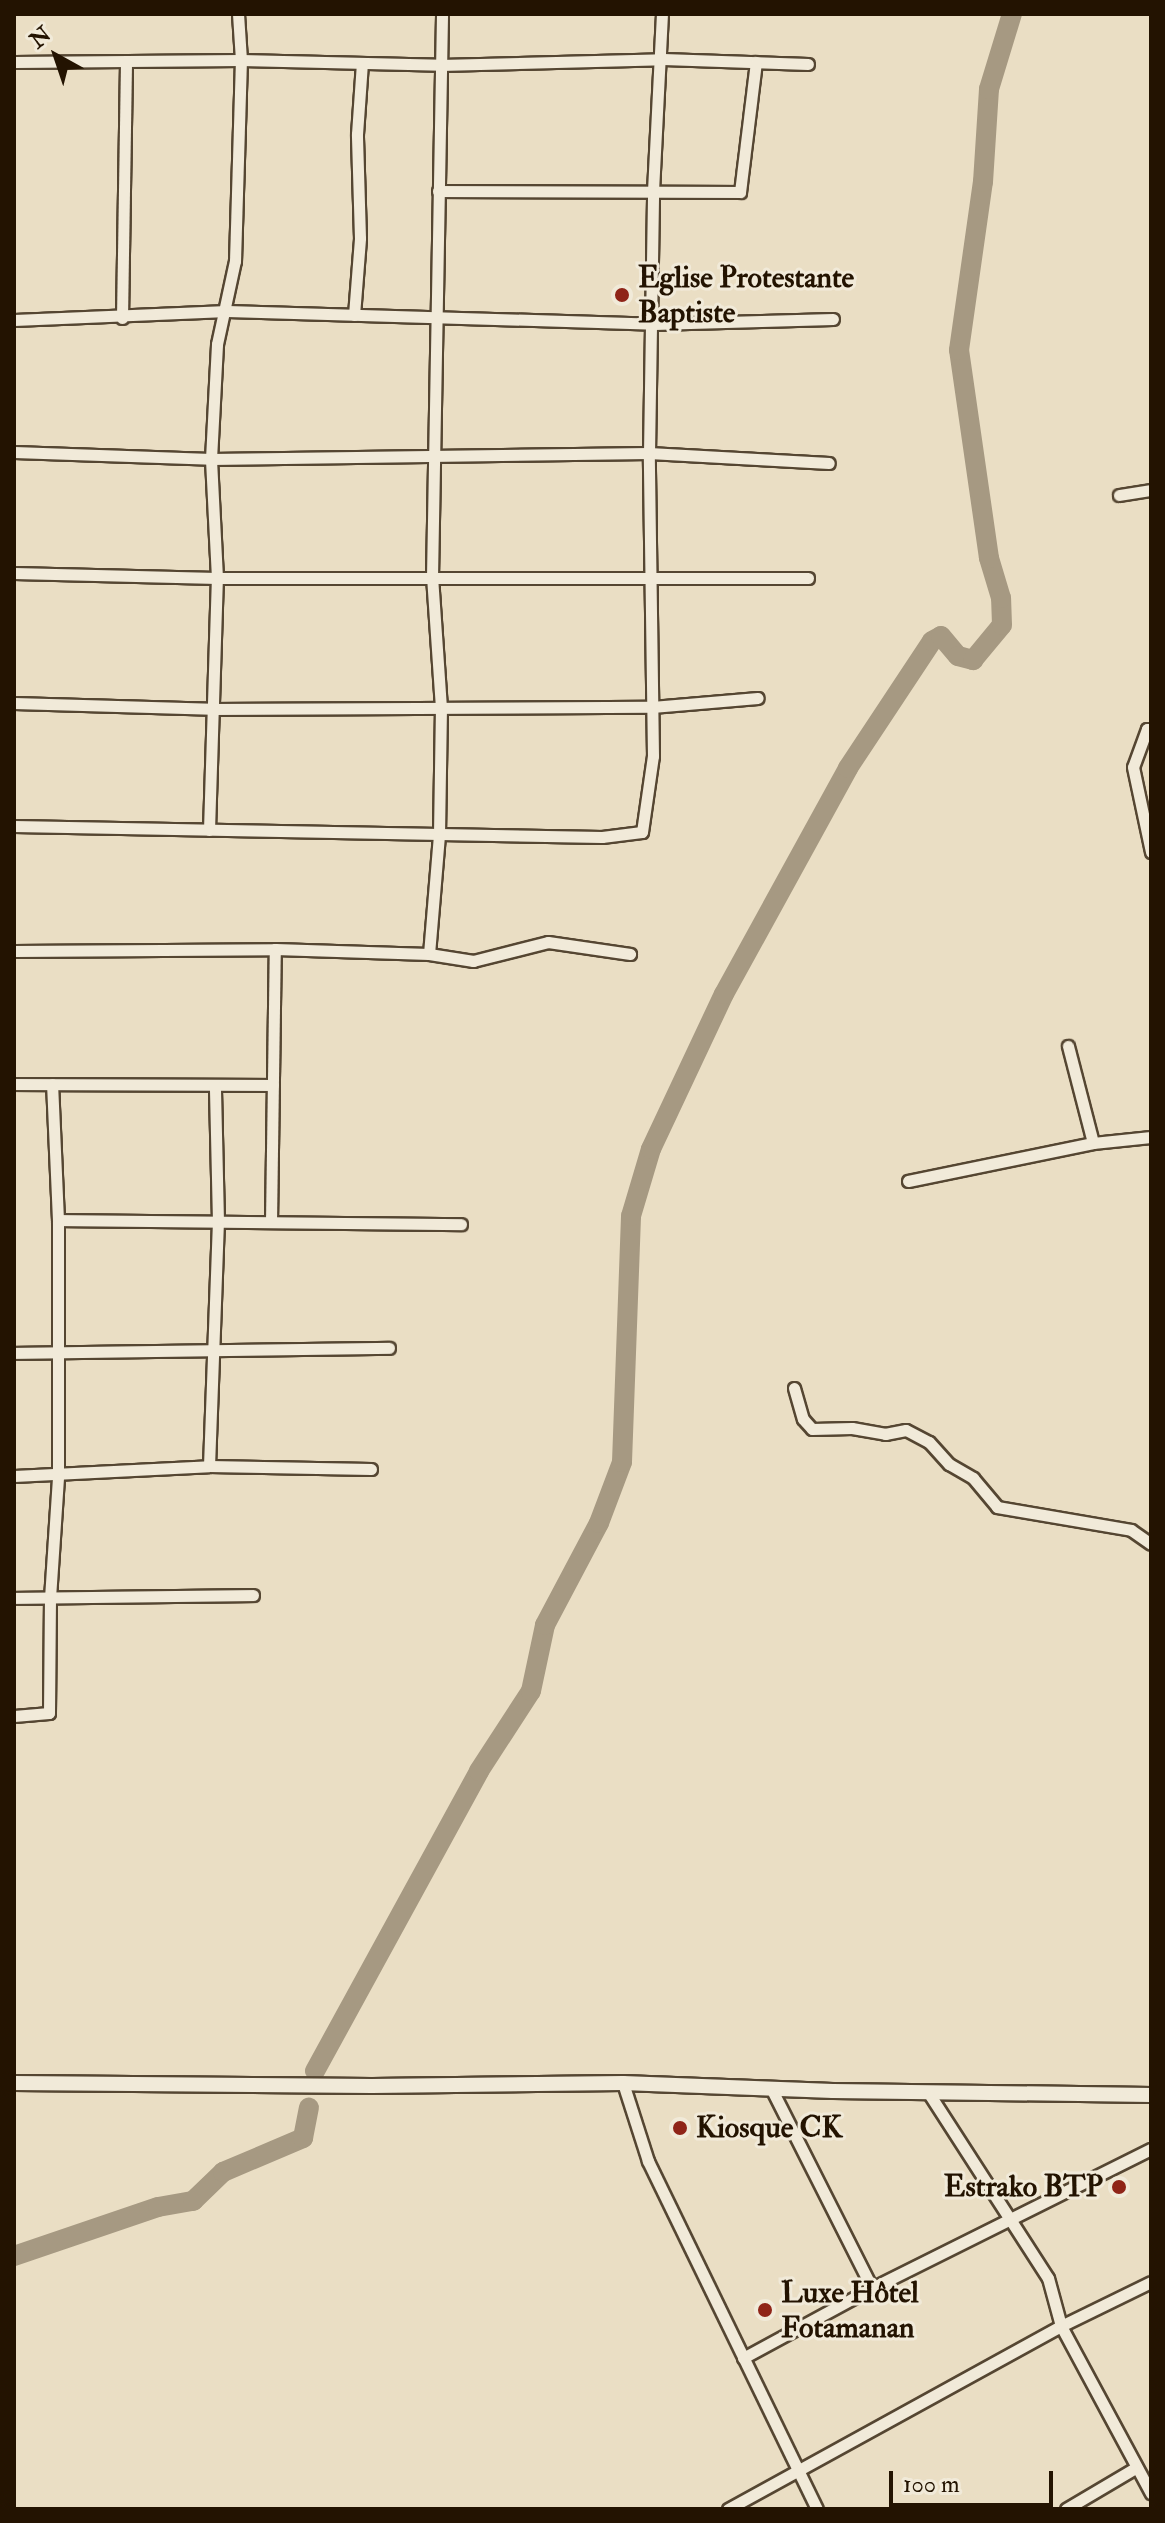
<!DOCTYPE html>
<meta charset="utf-8">
<style>
body{margin:0}
#map{position:relative;width:1165px;height:2523px;overflow:hidden;background:#eadec4;font-family:"IM FELL Double Pica",serif}
div>[style]{position:absolute}
[style*='--x']{left:calc(var(--x)*1px);top:calc(var(--y)*1px);width:calc(var(--w)*1px);rotate:calc(var(--a)*1deg)}
.river>*{height:20px;margin:-10px;padding:0 10px;transform-origin:10px;border-radius:10px;background:#a69982}
.roads{filter:drop-shadow(2px 0 #554632) drop-shadow(-2px 0 #554632) drop-shadow(0 2px #554632) drop-shadow(0 -2px #554632)}
.street>*{height:11px;margin:-5.5px;padding:0 5.5px;transform-origin:5.5px;border-radius:5.5px;background:#f1ead9}
.secondary>*{height:14px;margin:-7px;padding:0 7px;transform-origin:7px;border-radius:7px;background:#f1ead9}
.dots>*{width:22px;height:22px;translate:-50% -50%;box-sizing:border-box;border:4px solid #f1ead9;border-radius:50%}
span{translate:-50% -50%;white-space:nowrap;text-align:center;line-height:1.15;-webkit-text-stroke:6px #f1ead9;paint-order:stroke}
.poi-label{font-size:30px;color:#231301;font-weight:700}
.left{translate:0 -50%;text-align:left}
.right{translate:-100% -50%;text-align:right}
.frame{position:absolute;inset:0;border:16px solid #231301;pointer-events:none}
.north{position:absolute;left:16px;top:16px;width:80px;height:80px;-webkit-text-stroke:6px #f1ead9;paint-order:stroke;rotate:320deg;font-size:22px;font-weight:700;line-height:32px;text-align:center;color:#231301}
.north::after{content:'';display:block;margin:auto;width:28px;height:36px;background:#231301;clip-path:polygon(50% 0,100% 100%,50% 72%,0 100%)}
.scale{position:absolute;left:889px;top:2471px;width:164px;height:36px;box-sizing:border-box;border:4px solid #231301;border-top:0;padding-left:10px;font-size:24px;line-height:28px;white-space:nowrap;color:#231301;-webkit-text-stroke:6px #f1ead9;paint-order:stroke}
</style>
<div id="map">
<div class="river">
<i style="--x:315;--y:2071;--w:342;--a:-61.3"></i>
<i style="--x:479;--y:1771;--w:95;--a:-57"></i>
<i style="--x:531;--y:1691;--w:67;--a:-78"></i>
<i style="--x:545;--y:1625;--w:115;--a:-62.1"></i>
<i style="--x:599;--y:1523;--w:65;--a:-69.3"></i>
<i style="--x:622;--y:1462;--w:246;--a:-87.9"></i>
<i style="--x:631;--y:1216;--w:70;--a:-73.4"></i>
<i style="--x:651;--y:1149;--w:171;--a:-64.8"></i>
<i style="--x:724;--y:994;--w:258;--a:-61.2"></i>
<i style="--x:848;--y:768;--w:152;--a:-56.5"></i>
<i style="--x:932;--y:641;--w:10;--a:-29"></i>
<i style="--x:941;--y:636;--w:26;--a:50"></i>
<i style="--x:958;--y:656;--w:16;--a:15"></i>
<i style="--x:973;--y:660;--w:45;--a:-50.4"></i>
<i style="--x:1002;--y:625;--w:27;--a:-92"></i>
<i style="--x:1001;--y:598;--w:42;--a:-106.7"></i>
<i style="--x:989;--y:558;--w:210;--a:-98.2"></i>
<i style="--x:959;--y:350;--w:170;--a:-81.9"></i>
<i style="--x:983;--y:182;--w:93;--a:-86.3"></i>
<i style="--x:989;--y:89;--w:78;--a:-73"></i>
<i style="--x:14;--y:2256;--w:152;--a:-18.8"></i>
<i style="--x:158;--y:2207;--w:36;--a:-10"></i>
<i style="--x:193;--y:2201;--w:42;--a:-44"></i>
<i style="--x:223;--y:2172;--w:87;--a:-23"></i>
<i style="--x:303;--y:2138;--w:31;--a:-79"></i>
</div>
<div class="roads">
<div class="street">
<i style="--x:14;--y:62;--w:227;--a:-0.5"></i>
<i style="--x:241;--y:60;--w:199;--a:1.4"></i>
<i style="--x:440;--y:65;--w:223;--a:-1.5"></i>
<i style="--x:663;--y:59;--w:145;--a:2"></i>
<i style="--x:438;--y:191;--w:302;--a:0.2"></i>
<i style="--x:740;--y:192;--w:131;--a:-83"></i>
<i style="--x:354;--y:315;--w:77;--a:-85.5"></i>
<i style="--x:360;--y:238;--w:104;--a:-91.7"></i>
<i style="--x:357;--y:134;--w:71;--a:-86"></i>
<i style="--x:122;--y:318;--w:256;--a:-89.1"></i>
<i style="--x:14;--y:320;--w:213;--a:-2.4"></i>
<i style="--x:227;--y:311;--w:427;--a:1.7"></i>
<i style="--x:654;--y:324;--w:179;--a:-1.6"></i>
<i style="--x:14;--y:452;--w:197;--a:2"></i>
<i style="--x:211;--y:459;--w:438;--a:-0.8"></i>
<i style="--x:649;--y:453;--w:180;--a:3.2"></i>
<i style="--x:1119;--y:495;--w:32;--a:-9"></i>
<i style="--x:14;--y:573;--w:203;--a:1.4"></i>
<i style="--x:217;--y:578;--w:591;--a:0"></i>
<i style="--x:14;--y:703;--w:197;--a:1.7"></i>
<i style="--x:211;--y:709;--w:441;--a:-0.3"></i>
<i style="--x:652;--y:707;--w:106;--a:-4.9"></i>
<i style="--x:1151;--y:729;--w:4;--a:180"></i>
<i style="--x:1147;--y:729;--w:40;--a:110.2"></i>
<i style="--x:1133;--y:767;--w:87;--a:78"></i>
<i style="--x:14;--y:826;--w:588;--a:1.07"></i>
<i style="--x:602;--y:837;--w:40;--a:-7.1"></i>
<i style="--x:642;--y:832;--w:77;--a:-81.8"></i>
<i style="--x:653;--y:756;--w:303;--a:-90.8"></i>
<i style="--x:649;--y:453;--w:262;--a:-89.1"></i>
<i style="--x:653;--y:191;--w:177;--a:-87.1"></i>
<i style="--x:209;--y:830;--w:252;--a:-88.2"></i>
<i style="--x:217;--y:578;--w:119;--a:-92.9"></i>
<i style="--x:211;--y:459;--w:115;--a:-87"></i>
<i style="--x:217;--y:344;--w:85;--a:-77.8"></i>
<i style="--x:235;--y:261;--w:201;--a:-88.3"></i>
<i style="--x:241;--y:60;--w:46;--a:-93.7"></i>
<i style="--x:14;--y:951;--w:261;--a:-0.4"></i>
<i style="--x:275;--y:949;--w:154;--a:1.9"></i>
<i style="--x:429;--y:954;--w:45;--a:9"></i>
<i style="--x:473;--y:961;--w:77;--a:-14.2"></i>
<i style="--x:548;--y:942;--w:83;--a:8.3"></i>
<i style="--x:429;--y:954;--w:120;--a:-85.2"></i>
<i style="--x:439;--y:834;--w:126;--a:-89.1"></i>
<i style="--x:441;--y:708;--w:131;--a:-93.9"></i>
<i style="--x:432;--y:577;--w:563;--a:-88.98"></i>
<i style="--x:1068;--y:1046;--w:100;--a:75.5"></i>
<i style="--x:14;--y:1084;--w:259;--a:0.2"></i>
<i style="--x:908;--y:1181;--w:189;--a:-11.6"></i>
<i style="--x:1093;--y:1143;--w:58;--a:-5.9"></i>
<i style="--x:58;--y:1220;--w:403;--a:0.6"></i>
<i style="--x:271;--y:1222;--w:273;--a:-89.2"></i>
<i style="--x:14;--y:1353;--w:375;--a:-0.8"></i>
<i style="--x:794;--y:1388;--w:32;--a:74"></i>
<i style="--x:803;--y:1419;--w:13;--a:48"></i>
<i style="--x:812;--y:1429;--w:40;--a:-1.4"></i>
<i style="--x:852;--y:1428;--w:34;--a:10"></i>
<i style="--x:885;--y:1434;--w:21;--a:-11"></i>
<i style="--x:906;--y:1430;--w:26;--a:28"></i>
<i style="--x:929;--y:1442;--w:30;--a:48"></i>
<i style="--x:949;--y:1464;--w:28;--a:30"></i>
<i style="--x:973;--y:1478;--w:38;--a:50"></i>
<i style="--x:997;--y:1507;--w:136;--a:9.7"></i>
<i style="--x:1131;--y:1530;--w:24;--a:35"></i>
<i style="--x:209;--y:1466;--w:244;--a:-87.9"></i>
<i style="--x:218;--y:1222;--w:137;--a:-91.3"></i>
<i style="--x:14;--y:1476;--w:195;--a:-2.9"></i>
<i style="--x:209;--y:1466;--w:162;--a:1.1"></i>
<i style="--x:14;--y:1598;--w:239;--a:-0.7"></i>
<i style="--x:14;--y:1716;--w:35;--a:-5"></i>
<i style="--x:49;--y:1713;--w:115;--a:-89.5"></i>
<i style="--x:50;--y:1598;--w:122;--a:-86.2"></i>
<i style="--x:58;--y:1476;--w:256;--a:-90"></i>
<i style="--x:58;--y:1220;--w:136;--a:-92.5"></i>
<i style="--x:623;--y:2083;--w:82;--a:72.2"></i>
<i style="--x:648;--y:2161;--w:387;--a:64.1"></i>
<i style="--x:771;--y:2088;--w:224;--a:63.2"></i>
<i style="--x:928;--y:2092;--w:221;--a:57.2"></i>
<i style="--x:1048;--y:2278;--w:50;--a:74.8"></i>
<i style="--x:1061;--y:2326;--w:190;--a:61.7"></i>
<i style="--x:743;--y:2358;--w:147;--a:-28.5"></i>
<i style="--x:872;--y:2288;--w:312;--a:-26.5"></i>
<i style="--x:728;--y:2509;--w:380;--a:-28.8"></i>
<i style="--x:1061;--y:2326;--w:100;--a:-26.1"></i>
<i style="--x:1066;--y:2509;--w:82;--a:-30.6"></i>
</div>
<div class="secondary">
<i style="--x:14;--y:2083;--w:358;--a:0.5"></i>
<i style="--x:372;--y:2086;--w:251;--a:-0.7"></i>
<i style="--x:623;--y:2083;--w:210;--a:2.2"></i>
<i style="--x:833;--y:2091;--w:318;--a:0.7"></i>
</div>
</div>
<div class="dots">
<i style="left:622px;top:295px;background:#8f2418"></i>
<i style="left:680px;top:2128px;background:#8f2418"></i>
<i style="left:1119px;top:2187px;background:#8f2418"></i>
<i style="left:765px;top:2310px;background:#8f2418"></i>
</div>
<div class="poi-label">
<span class="left" style="left:638px;top:295px">Eglise Protestante<br>Baptiste</span>
<span class="left" style="left:696px;top:2128px">Kiosque CK</span>
<span class="right" style="left:1103px;top:2187px">Estrako BTP</span>
<span class="left" style="left:781px;top:2310px">Luxe Hôtel<br>Fotamanan</span>
</div>
<div class="frame"></div>
<div class="north">N</div>
<div class="scale">100 m</div>
</div>
